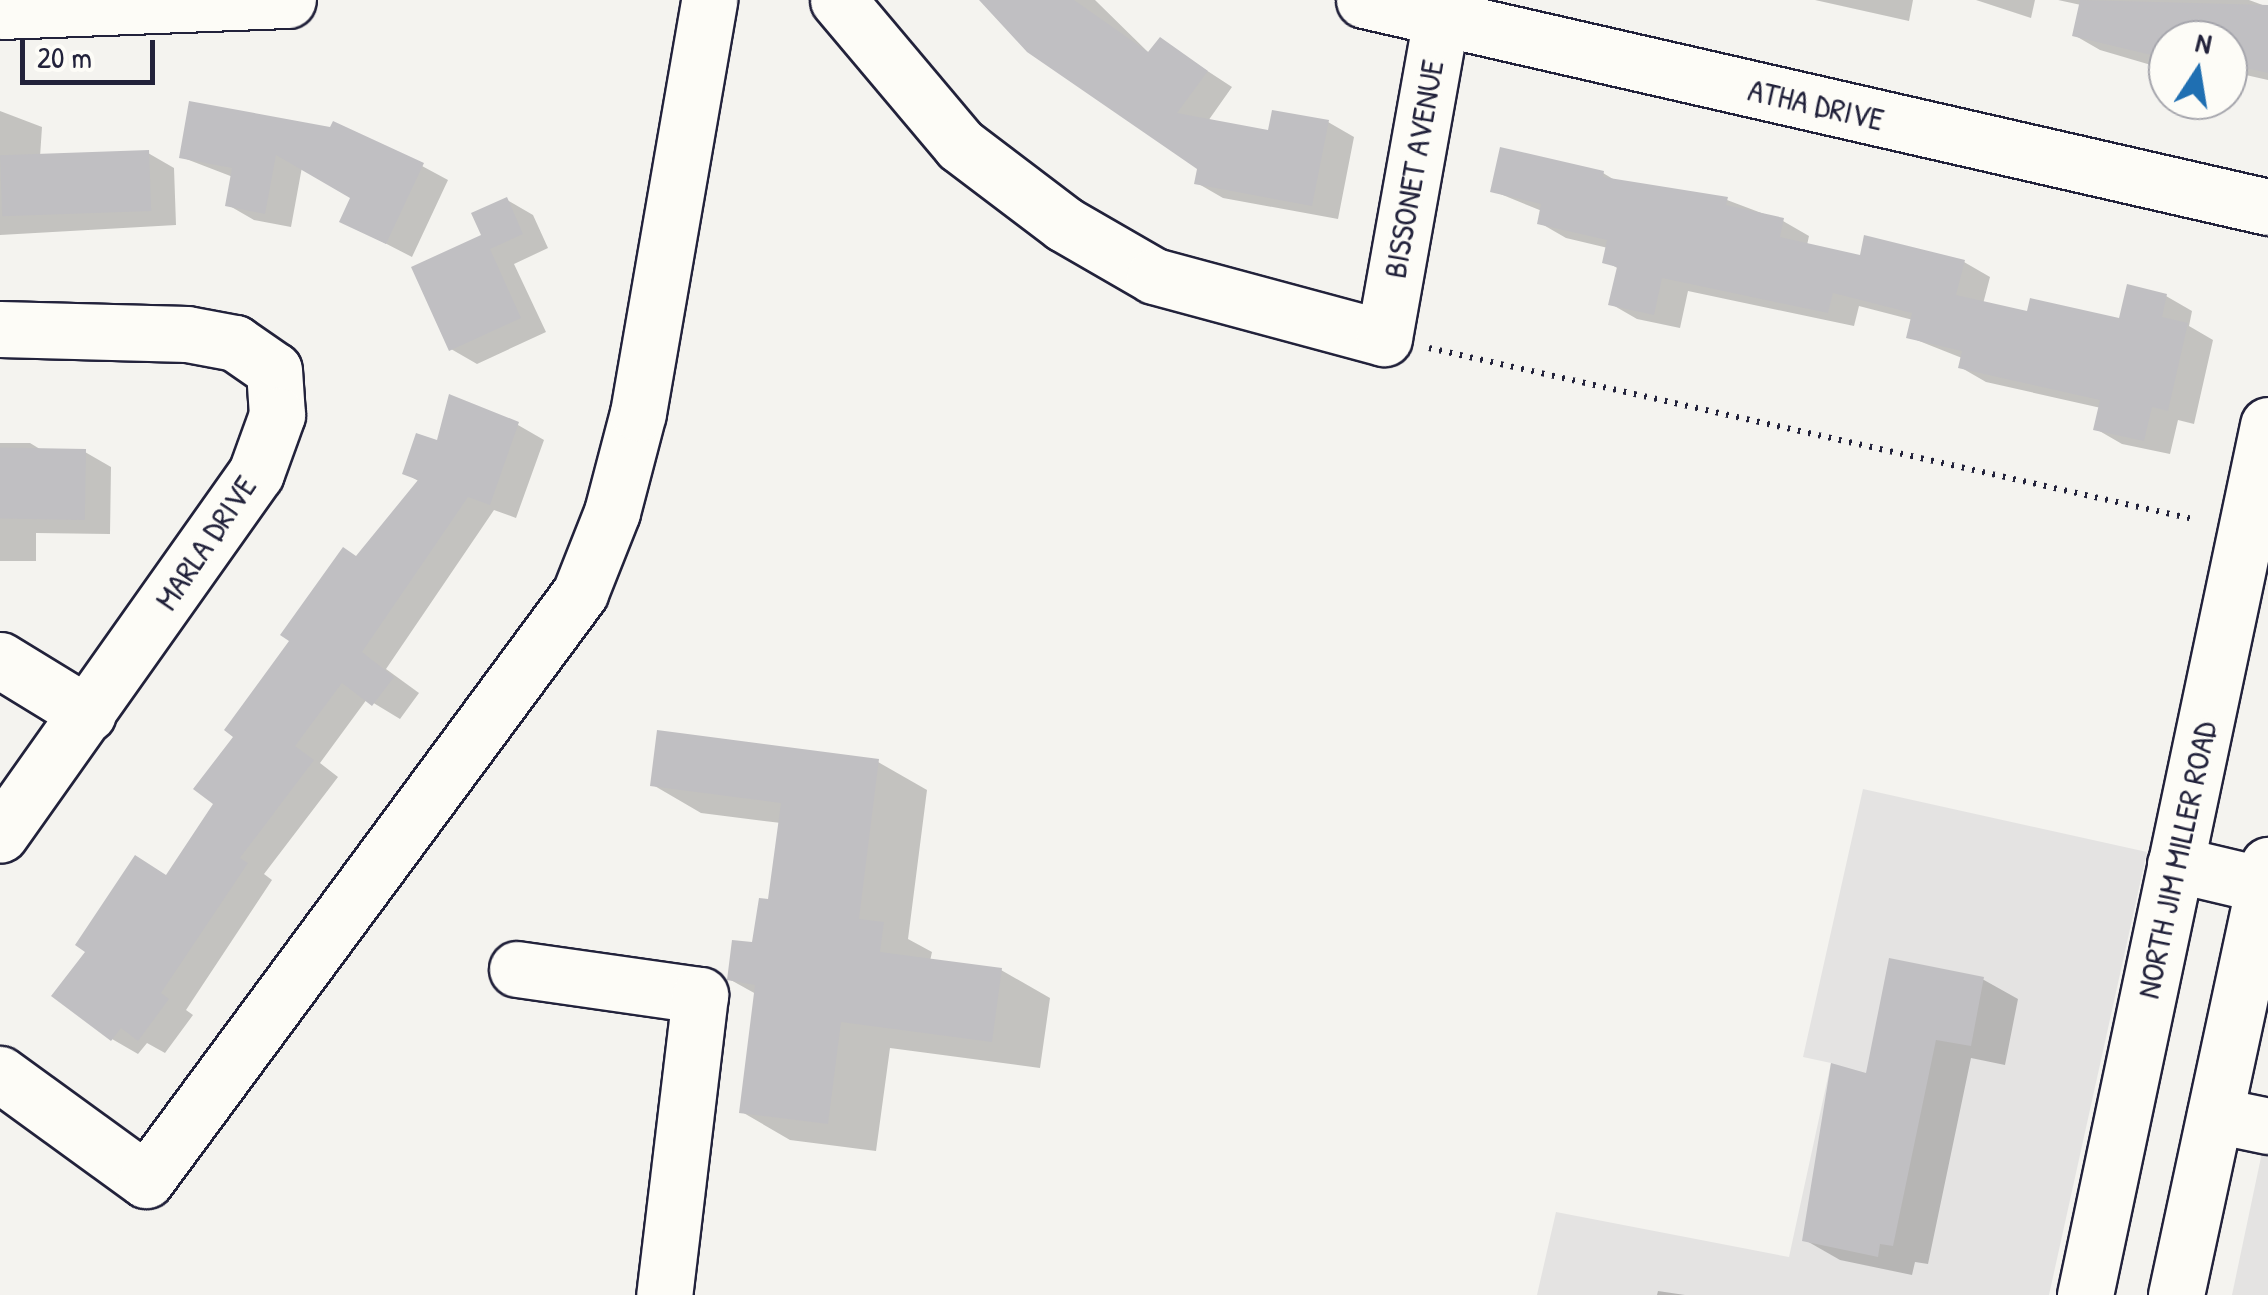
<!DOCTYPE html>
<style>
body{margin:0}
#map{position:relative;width:2268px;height:1295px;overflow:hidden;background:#f4f3ef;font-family:"Patrick Hand",sans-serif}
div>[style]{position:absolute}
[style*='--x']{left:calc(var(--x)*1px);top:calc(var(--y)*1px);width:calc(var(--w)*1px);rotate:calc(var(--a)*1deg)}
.built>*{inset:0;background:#e4e3e2}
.shadow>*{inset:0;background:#0003}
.building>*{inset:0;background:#c0bfc2;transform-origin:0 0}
.path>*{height:6px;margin-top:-3px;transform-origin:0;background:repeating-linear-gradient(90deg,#22223b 0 2.5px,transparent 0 10.5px)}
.roads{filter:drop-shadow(2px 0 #22223b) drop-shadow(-2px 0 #22223b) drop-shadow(0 2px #22223b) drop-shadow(0 -2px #22223b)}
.minor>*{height:55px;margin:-27.5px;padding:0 27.5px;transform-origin:27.5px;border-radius:27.5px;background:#fdfcf7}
.major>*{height:55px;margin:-27.5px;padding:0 27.5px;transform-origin:27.5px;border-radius:27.5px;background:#fdfcf7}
span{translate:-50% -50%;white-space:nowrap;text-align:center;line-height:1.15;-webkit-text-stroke:8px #fdfcf7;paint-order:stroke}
.street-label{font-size:32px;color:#22223b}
.north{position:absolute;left:2148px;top:20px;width:100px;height:100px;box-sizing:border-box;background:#fdfcf7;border:2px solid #a5a5ac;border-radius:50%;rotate:12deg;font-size:28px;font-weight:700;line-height:40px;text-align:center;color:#22223b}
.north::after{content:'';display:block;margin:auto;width:35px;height:45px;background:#1f6fb2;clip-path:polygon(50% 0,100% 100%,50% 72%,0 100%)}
.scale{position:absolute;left:20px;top:40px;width:135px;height:45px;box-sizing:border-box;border:5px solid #22223b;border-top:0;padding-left:12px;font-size:30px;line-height:35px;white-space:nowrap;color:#22223b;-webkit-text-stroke:8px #fdfcf7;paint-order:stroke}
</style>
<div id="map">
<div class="built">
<i style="clip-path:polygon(1863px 789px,2147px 852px,2049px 1295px,1537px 1295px,1556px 1212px,1789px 1257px,1831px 1063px,1803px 1057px)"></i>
<i style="clip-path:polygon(2268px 1124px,2268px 1295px,2232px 1295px)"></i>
</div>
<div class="shadow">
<i style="clip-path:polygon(983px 0,1095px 0,1150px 54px,1160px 40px,1232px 87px,1208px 121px,1270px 132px,1328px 122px,1354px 137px,1338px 219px,1223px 198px,1197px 183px,1200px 167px)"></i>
<i style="clip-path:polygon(1815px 0,1913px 0,1909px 21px)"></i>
<i style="clip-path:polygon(1976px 0,2035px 0,2031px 18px)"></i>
<i style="clip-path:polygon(2058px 0,2249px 0,2268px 7px,2268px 80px,2228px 71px,2228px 40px,2168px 40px,2168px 70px,2100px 50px,2074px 35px,2081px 5px)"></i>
<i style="clip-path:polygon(191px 104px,422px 166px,448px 180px,412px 257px,342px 221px,353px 197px,302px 167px,291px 227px,254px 220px,228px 205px,233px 177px,181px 157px)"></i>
<i style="clip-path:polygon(0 111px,42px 127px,40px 157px,148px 153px,174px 168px,176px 225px,0 235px)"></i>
<i style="clip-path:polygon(1603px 173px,1618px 182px,1727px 200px,1783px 221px,1809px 236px,1807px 245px,1862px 258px,1964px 262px,1990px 277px,1983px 304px,2029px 314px,2121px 321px,2166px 296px,2192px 311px,2189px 326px,2213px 340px,2194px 424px,2178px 420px,2170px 454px,2122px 444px,2096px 429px,2101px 408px,1986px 382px,1960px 367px,1962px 358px,1909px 337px,1913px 320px,1859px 306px,1854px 326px,1688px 291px,1680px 328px,1637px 319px,1611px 304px,1619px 269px,1605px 261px,1608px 248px,1566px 238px,1540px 223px,1542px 211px,1493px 191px)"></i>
<i style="clip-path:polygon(507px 200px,533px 215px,548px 248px,514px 264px,546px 332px,477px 364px,451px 349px,484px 236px)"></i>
<i style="clip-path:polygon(518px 425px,544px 440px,516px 518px,494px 510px,386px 669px,419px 693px,400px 719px,367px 699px,320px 763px,338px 777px,264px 874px,272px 880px,186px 1010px,193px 1015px,165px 1053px,147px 1043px,138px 1054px,112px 1039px,168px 877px,216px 804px,236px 736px,358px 558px,420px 482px,405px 473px,438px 443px)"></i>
<i style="clip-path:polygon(0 443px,30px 443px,48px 454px,85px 452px,111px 467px,110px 534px,36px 533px,36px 561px,0 561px)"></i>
<i style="clip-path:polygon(878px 762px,927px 790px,908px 939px,932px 952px,930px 961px,1001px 970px,1050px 998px,1040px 1068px,890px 1048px,876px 1151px,790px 1140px,742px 1112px,756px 994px,729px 979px,754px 945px,770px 902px,781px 823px,701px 813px,653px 785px)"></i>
<i style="clip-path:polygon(1891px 961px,1984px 980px,2018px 999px,2005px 1065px,1971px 1058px,1928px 1264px,1915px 1262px,1912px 1275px,1840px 1260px,1805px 1240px,1868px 1076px)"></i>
<i style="clip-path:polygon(1658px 1291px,1685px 1295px,1657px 1295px)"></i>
</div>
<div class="building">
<i style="clip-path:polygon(979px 0,1074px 0,1148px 52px,1160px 37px,1208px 71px,1177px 113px,1268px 130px,1272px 110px,1329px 120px,1312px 206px,1194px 184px,1197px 169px,1027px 52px)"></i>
<i style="clip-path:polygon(2080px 0,2268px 5px,2268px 73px,2228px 64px,2228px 40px,2168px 40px,2168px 59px,2072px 36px)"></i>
<i style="clip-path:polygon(189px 101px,330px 127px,333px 121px,424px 163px,386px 244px,339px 222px,350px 198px,276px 155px,265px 214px,225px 206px,232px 168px,179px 158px)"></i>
<i style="clip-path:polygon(1500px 147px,1604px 171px,1603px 177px,1728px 197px,1726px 205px,1784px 218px,1780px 237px,1860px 255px,1864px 235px,1965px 260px,1956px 295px,2027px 311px,2030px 298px,2119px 318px,2127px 284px,2167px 294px,2162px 317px,2188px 323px,2168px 411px,2152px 407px,2144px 441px,2093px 430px,2100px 400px,1958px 368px,1962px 351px,1906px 338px,1912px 313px,1833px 293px,1828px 313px,1662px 278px,1654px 315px,1608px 305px,1617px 267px,1602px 263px,1607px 240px,1537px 224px,1541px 204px,1490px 192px)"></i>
<i style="left:149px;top:150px;width:61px;height:149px;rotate:88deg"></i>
<i style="clip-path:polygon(507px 197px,523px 234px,490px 249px,521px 318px,449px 351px,411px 267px,481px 235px,471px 213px)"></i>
<i style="clip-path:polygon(449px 394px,519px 422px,490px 505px,468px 497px,362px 652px,394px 677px,372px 706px,342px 683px,295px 746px,314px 760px,240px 858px,248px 863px,161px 993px,169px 999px,138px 1041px,121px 1028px,111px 1041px,51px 996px,85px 952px,75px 945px,135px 855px,166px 875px,213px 804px,193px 789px,233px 737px,224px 730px,289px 641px,280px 635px,343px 547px,356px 556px,418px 480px,402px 474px,416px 433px,437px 440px)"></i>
<i style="left:86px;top:449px;width:71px;height:86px;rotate:91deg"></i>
<i style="clip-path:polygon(657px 730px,879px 759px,859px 919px,884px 922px,880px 952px,1002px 968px,992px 1042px,841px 1022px,828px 1124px,739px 1113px,755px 985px,727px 980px,732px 940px,752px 942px,759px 898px,768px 899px,781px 803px,650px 786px)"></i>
<i style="clip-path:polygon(1889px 958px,1984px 977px,1971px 1046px,1936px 1040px,1893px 1246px,1880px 1244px,1878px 1257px,1802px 1241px,1831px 1063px,1866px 1073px)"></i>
</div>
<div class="path">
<i style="--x:1429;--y:348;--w:787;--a:12.62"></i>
</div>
<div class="roads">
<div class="minor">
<i style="--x:838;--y:0;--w:189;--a:49.9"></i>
<i style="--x:960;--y:145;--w:131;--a:37.2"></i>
<i style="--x:1064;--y:224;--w:104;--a:30"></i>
<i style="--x:1154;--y:276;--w:238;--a:15.1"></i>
<i style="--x:1384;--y:338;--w:343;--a:-79.9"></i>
<i style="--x:1364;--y:0;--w:927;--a:12.9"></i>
<i style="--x:0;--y:11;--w:288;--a:-2.2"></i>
<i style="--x:0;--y:329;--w:187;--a:1.5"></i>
<i style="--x:187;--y:334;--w:49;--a:10.6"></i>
<i style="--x:235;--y:343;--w:47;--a:34.7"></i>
<i style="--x:274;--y:370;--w:45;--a:86.2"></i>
<i style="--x:277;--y:415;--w:62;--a:109.9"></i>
<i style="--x:256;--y:473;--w:443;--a:125.3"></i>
<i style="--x:0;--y:660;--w:103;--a:31.5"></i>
<i style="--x:517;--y:969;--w:185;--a:8.1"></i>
<i style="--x:700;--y:995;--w:302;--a:96.8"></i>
<i style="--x:0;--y:1074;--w:180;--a:36"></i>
<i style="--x:146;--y:1180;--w:730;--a:-53.52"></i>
<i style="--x:580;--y:593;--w:87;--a:-68.4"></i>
<i style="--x:612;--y:512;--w:102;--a:-75.3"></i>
<i style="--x:638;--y:413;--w:419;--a:-80.2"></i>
<i style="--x:2215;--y:1115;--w:54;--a:11.7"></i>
</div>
<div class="major">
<i style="--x:2175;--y:864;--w:91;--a:13.3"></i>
<i style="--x:2085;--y:1295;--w:889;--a:-78.12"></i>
<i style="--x:2176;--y:1295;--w:440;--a:-77.9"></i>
</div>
</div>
<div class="street-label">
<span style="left:1816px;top:105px;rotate:13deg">ATHA DRIVE</span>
<span style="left:1414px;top:169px;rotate:-80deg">BISSONET AVENUE</span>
<span style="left:206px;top:543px;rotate:-56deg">MARLA DRIVE</span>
<span style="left:2177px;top:860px;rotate:-78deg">NORTH JIM MILLER ROAD</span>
</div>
<div class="north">N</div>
<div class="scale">20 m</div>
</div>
